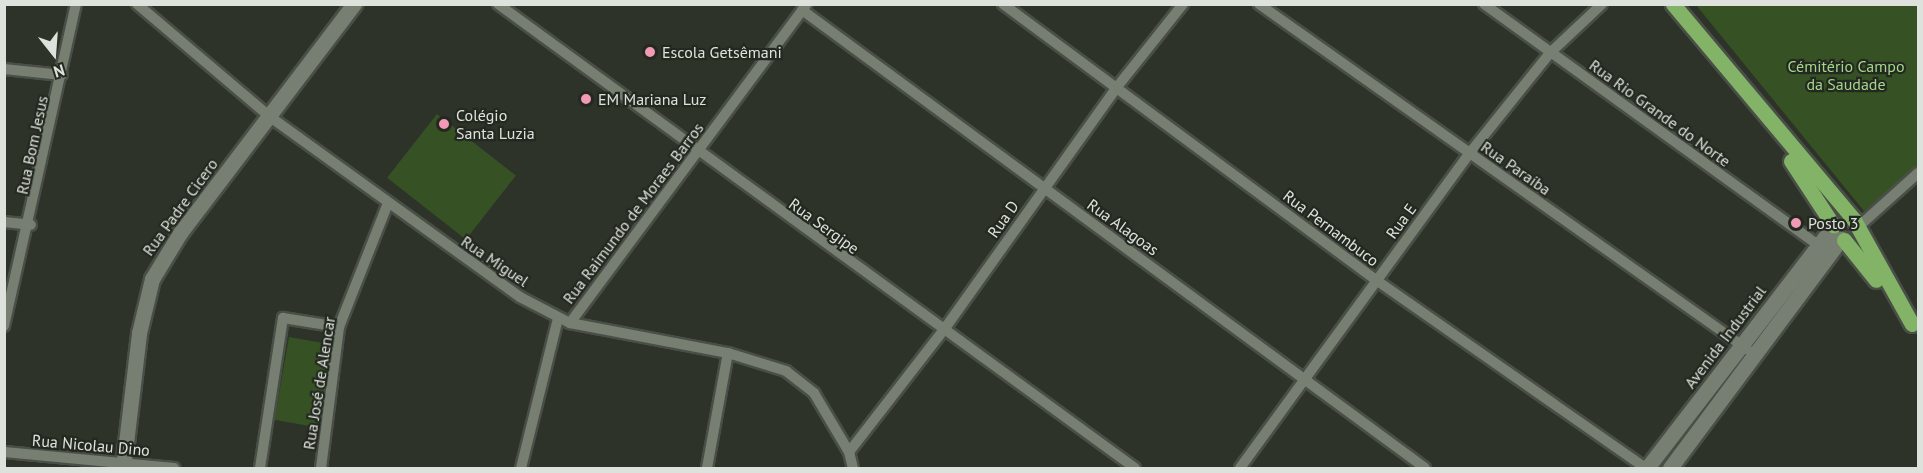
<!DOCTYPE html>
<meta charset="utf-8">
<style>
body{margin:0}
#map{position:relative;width:1923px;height:473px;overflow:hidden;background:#2d3329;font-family:"PT Sans",sans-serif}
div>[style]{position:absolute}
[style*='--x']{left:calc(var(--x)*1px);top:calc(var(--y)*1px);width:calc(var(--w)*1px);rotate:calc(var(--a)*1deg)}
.green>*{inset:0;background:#365225;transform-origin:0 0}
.roads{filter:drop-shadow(2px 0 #494f47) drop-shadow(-2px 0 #494f47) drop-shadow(0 2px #494f47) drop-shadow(0 -2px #494f47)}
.street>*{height:10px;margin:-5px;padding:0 5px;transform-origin:5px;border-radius:5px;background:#777f73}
.secondary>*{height:15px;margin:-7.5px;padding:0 7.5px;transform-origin:7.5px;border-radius:7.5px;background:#777f73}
.primary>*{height:15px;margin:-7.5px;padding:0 7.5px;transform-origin:7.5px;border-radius:7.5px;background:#83b366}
.dots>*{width:16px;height:16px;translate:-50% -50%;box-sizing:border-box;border:3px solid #232920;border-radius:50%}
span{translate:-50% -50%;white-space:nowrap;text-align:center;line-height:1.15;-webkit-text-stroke:4.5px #232920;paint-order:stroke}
.poi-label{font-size:16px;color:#dee2dc}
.left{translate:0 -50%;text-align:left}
.park-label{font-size:16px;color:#a4d689}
.street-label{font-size:16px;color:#dee2dc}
.frame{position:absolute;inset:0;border:6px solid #dee2dc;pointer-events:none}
.north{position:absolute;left:24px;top:24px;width:60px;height:60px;-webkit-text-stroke:4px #232920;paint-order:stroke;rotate:163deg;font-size:16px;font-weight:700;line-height:24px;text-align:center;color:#dee2dc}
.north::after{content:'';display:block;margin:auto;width:21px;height:27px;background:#dee2dc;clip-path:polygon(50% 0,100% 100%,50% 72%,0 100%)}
</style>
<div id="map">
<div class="green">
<i style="clip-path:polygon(1696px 5px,1918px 5px,1918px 166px,1864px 211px)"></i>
<i style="left:437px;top:114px;width:100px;height:81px;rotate:38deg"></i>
<i style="left:289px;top:337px;width:47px;height:84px;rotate:10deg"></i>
</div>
<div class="roads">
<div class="street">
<i style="--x:137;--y:4;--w:173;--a:40.3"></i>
<i style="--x:269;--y:116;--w:309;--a:35.8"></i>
<i style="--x:520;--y:297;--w:56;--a:27.5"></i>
<i style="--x:570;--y:323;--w:161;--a:10.8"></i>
<i style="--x:728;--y:353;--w:61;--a:17.2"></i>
<i style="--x:786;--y:371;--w:36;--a:38"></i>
<i style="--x:814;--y:393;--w:69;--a:59.3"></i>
<i style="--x:849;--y:452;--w:16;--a:76"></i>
<i style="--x:498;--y:4;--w:788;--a:36.07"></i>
<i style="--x:1003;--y:4;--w:464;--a:36.5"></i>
<i style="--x:1376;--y:280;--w:328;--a:34.9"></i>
<i style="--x:1259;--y:4;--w:598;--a:35.26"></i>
<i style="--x:1484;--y:4;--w:412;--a:35.8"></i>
<i style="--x:802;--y:10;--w:773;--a:36.32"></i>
<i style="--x:4;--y:69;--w:58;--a:5.9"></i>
<i style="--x:4;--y:222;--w:27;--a:6"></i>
<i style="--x:1857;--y:228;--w:82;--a:-42"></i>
<i style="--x:570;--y:323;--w:396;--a:-53.4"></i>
<i style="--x:4;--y:326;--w:330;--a:-77.4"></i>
<i style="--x:4;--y:452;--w:171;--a:5.4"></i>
<i style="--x:849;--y:452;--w:153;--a:-52.2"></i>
<i style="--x:943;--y:331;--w:300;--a:-54.5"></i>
<i style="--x:1117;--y:87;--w:106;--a:-51.5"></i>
<i style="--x:260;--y:468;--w:152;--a:-81.3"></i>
<i style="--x:283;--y:318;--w:57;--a:9.1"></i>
<i style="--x:321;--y:468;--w:142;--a:-82.7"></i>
<i style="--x:339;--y:327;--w:133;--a:-68.4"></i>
<i style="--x:521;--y:468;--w:154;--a:-76.1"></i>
<i style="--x:707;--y:468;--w:117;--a:-79.7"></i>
<i style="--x:1240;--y:468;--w:389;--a:-53.9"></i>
<i style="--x:1469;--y:154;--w:129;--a:-51.3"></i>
<i style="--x:1550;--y:53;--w:71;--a:-43.3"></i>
</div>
<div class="secondary">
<i style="--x:123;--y:468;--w:136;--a:-83.2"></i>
<i style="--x:139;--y:333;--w:56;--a:-76.5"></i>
<i style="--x:152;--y:279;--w:54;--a:-58.7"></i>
<i style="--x:180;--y:233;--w:288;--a:-52.8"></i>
<i style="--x:1647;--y:468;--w:303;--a:-52.4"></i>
<i style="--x:1670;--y:468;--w:286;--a:-53.3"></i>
</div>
<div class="primary">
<i style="--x:1673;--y:4;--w:282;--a:50"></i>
<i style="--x:1854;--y:220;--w:119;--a:60.9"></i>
<i style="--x:1791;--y:161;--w:77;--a:56.7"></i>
<i style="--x:1844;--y:240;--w:51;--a:51.3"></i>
</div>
</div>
<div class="dots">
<i style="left:650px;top:52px;background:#f09ab5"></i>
<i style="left:586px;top:99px;background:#f09ab5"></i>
<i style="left:444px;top:124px;background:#f09ab5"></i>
<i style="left:1796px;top:223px;background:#f09ab5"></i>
</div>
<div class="poi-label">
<span class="left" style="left:662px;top:52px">Escola Getsêmani</span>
<span class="left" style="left:598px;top:99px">EM Mariana Luz</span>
<span class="left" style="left:456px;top:124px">Colégio<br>Santa Luzia</span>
<span class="left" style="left:1808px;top:223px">Posto 3</span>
</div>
<div class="park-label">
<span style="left:1846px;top:75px">Cémitério Campo<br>da Saudade</span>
</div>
<div class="street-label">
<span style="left:1660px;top:113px;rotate:36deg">Rua Rio Grande do Norte</span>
<span style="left:32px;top:145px;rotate:-78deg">Rua Bom Jesus</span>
<span style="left:1516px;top:168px;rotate:35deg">Rua Paraíba</span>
<span style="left:180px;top:207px;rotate:-54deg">Rua Padre Cicero</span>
<span style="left:633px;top:213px;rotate:-53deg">Rua Raimundo de Moraes Barros</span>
<span style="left:1003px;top:219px;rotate:-55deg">Rua D</span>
<span style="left:1401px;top:221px;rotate:-54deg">Rua E</span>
<span style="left:824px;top:226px;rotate:36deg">Rua Sergipe</span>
<span style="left:1123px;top:227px;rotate:36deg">Rua Alagoas</span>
<span style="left:1331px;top:228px;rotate:37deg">Rua Pernambuco</span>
<span style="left:495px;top:261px;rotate:34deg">Rua Miguel</span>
<span style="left:1725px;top:337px;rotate:-53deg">Avenida Industrial</span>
<span style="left:319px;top:383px;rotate:-81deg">Rua José de Alencar</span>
<span style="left:91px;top:445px;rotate:5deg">Rua Nicolau Dino</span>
</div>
<div class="frame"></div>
<div class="north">N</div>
</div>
